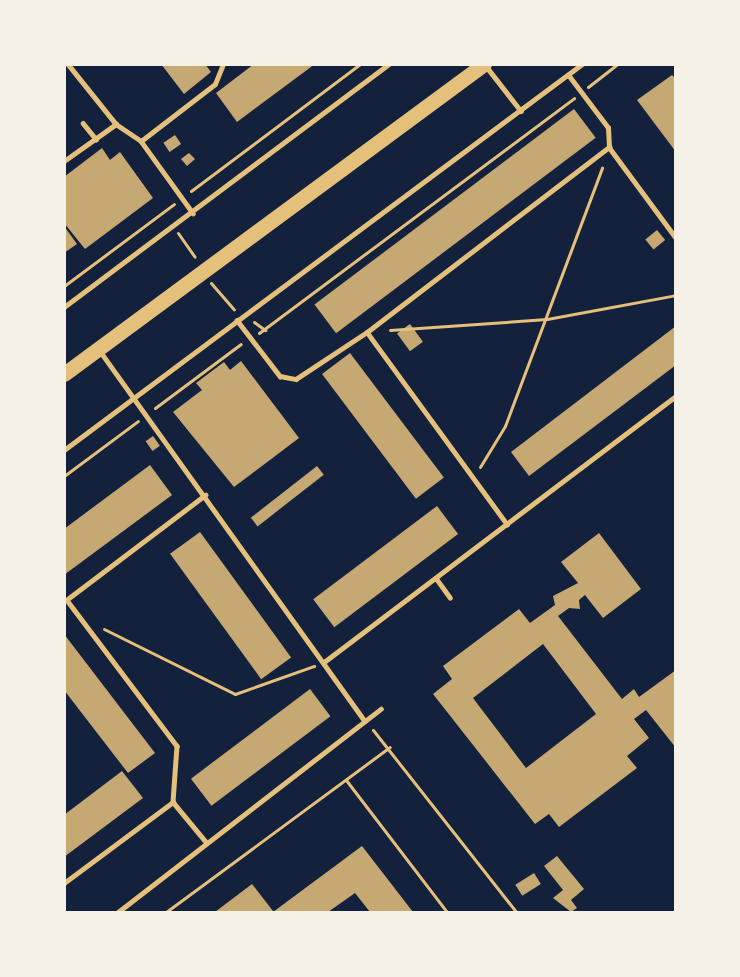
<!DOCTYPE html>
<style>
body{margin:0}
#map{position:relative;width:740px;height:977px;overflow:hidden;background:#14213d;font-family:Rubik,sans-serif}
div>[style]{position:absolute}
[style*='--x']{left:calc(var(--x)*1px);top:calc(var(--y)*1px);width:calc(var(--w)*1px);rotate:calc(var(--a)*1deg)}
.building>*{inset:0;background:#c6a872;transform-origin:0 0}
.path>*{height:3px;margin:-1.5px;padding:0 1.5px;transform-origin:1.5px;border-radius:1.5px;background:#e5c07b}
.service>*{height:4.5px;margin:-2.25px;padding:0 2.25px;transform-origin:2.25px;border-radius:2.25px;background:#e5c07b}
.primary>*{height:15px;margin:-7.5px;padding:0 7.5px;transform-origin:7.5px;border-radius:7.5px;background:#e5c07b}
span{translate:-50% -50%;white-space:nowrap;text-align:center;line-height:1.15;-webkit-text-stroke:6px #f6f1e7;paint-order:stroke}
.frame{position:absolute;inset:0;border:66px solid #f6f1e7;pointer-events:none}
</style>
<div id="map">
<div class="building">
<i style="clip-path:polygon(161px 64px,205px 64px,211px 72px,184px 94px)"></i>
<i style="clip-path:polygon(254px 64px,315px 64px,237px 122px,216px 93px)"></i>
<i style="clip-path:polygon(672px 75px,676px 79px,676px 152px,637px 100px)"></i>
<i style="left:574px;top:109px;width:36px;height:325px;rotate:53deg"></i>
<i style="left:175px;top:135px;width:11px;height:14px;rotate:56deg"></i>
<i style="clip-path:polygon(102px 148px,110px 160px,120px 152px,153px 198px,85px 249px,64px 223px,64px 177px)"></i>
<i style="clip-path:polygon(189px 153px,195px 159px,187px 166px,181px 159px)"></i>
<i style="clip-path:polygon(64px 226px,77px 244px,64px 253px)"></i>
<i style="left:657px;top:230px;width:13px;height:15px;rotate:51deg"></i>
<i style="left:410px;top:324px;width:22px;height:16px;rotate:54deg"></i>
<i style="clip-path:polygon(676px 326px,676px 365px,529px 476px,511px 452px)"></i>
<i style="left:350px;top:353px;width:156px;height:35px;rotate:53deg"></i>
<i style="clip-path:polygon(241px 361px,299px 438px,234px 487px,173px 412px,202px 390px,196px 383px,224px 362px,230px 370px)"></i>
<i style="left:153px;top:436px;width:12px;height:9px;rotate:55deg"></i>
<i style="clip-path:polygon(150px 465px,172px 495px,64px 575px,64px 529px)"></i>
<i style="left:317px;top:466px;width:11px;height:84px;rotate:52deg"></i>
<i style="left:437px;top:506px;width:35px;height:155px;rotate:53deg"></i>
<i style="left:200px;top:532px;width:155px;height:37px;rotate:54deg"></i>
<i style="clip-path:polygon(evenodd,599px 533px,641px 589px,603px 618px,585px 595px,579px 600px,580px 609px,569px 608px,558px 616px,622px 699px,634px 689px,639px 697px,676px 670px,676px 748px,646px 710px,634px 719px,649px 738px,627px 756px,637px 768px,559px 827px,549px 814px,535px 824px,433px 694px,452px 679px,443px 666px,519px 609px,530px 623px,555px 605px,553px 596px,578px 583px,561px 562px,599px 533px,543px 644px,596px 714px,526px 768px,473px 698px,543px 644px)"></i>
<i style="clip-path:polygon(64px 634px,155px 753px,128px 773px,64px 690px)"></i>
<i style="left:310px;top:689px;width:34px;height:149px;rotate:53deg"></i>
<i style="clip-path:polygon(122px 771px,143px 798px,64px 857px,64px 815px)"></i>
<i style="clip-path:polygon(362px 846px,413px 912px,370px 912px,355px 893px,328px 912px,273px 912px)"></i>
<i style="clip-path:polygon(557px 856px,584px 889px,571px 900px,577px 908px,571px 912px,553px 898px,563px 890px,544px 866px)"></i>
<i style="left:534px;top:873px;width:13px;height:22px;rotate:58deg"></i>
<i style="clip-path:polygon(252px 884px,273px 911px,215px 912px)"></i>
</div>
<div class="path">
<i style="--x:588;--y:87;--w:37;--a:-38"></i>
<i style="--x:191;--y:191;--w:211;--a:-36.9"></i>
<i style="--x:178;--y:233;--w:29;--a:55"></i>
<i style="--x:211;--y:283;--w:35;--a:49"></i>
<i style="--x:64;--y:286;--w:137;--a:-36.7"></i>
<i style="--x:254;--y:322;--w:14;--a:36"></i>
<i style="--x:390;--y:330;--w:157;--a:-4"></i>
<i style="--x:547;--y:319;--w:131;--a:-10.5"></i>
<i style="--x:259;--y:333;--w:393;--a:-36.7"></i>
<i style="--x:155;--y:408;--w:107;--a:-36.7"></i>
<i style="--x:480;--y:467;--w:48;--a:-58.6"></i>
<i style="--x:505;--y:426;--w:276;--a:-69.4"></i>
<i style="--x:64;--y:476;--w:92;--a:-36.6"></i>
<i style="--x:104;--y:629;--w:146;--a:26.4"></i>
<i style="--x:235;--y:694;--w:84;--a:-19.5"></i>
<i style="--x:373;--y:730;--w:231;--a:51.8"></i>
<i style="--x:346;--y:780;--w:166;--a:52.6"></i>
<i style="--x:166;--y:912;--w:278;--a:-36.4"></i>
</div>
<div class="service">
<i style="--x:68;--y:64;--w:77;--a:51.3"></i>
<i style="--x:486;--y:66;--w:57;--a:52.1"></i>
<i style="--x:83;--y:123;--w:21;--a:51"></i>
<i style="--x:141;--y:141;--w:93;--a:-37.6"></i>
<i style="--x:215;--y:84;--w:22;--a:-68"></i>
<i style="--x:609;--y:147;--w:113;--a:53.6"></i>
<i style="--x:64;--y:161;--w:64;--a:-35.4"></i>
<i style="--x:116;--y:124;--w:30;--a:34"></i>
<i style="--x:141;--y:141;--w:89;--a:54.2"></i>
<i style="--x:64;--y:307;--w:406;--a:-36.8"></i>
<i style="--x:237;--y:320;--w:71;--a:52.5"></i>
<i style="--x:280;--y:376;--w:16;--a:11"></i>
<i style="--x:296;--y:379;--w:85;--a:-33.5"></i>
<i style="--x:367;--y:332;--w:305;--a:-37.4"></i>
<i style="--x:609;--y:147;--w:19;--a:-93"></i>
<i style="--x:608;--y:128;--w:66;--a:-127"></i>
<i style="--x:367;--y:332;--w:238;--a:53.9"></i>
<i style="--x:100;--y:351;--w:455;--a:54.4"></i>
<i style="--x:64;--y:450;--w:646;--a:-36.69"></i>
<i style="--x:206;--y:495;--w:174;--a:142.9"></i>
<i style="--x:67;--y:600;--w:183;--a:53"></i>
<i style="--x:177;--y:746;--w:56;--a:94.1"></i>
<i style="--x:173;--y:802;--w:53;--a:50.3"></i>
<i style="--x:436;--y:578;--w:24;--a:54"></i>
<i style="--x:324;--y:662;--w:441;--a:-37.1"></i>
<i style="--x:64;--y:883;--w:136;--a:-36.6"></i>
<i style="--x:118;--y:912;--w:332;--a:-37.7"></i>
</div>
<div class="primary">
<i style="--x:64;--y:374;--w:522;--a:-36.43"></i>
</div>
<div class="frame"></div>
</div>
